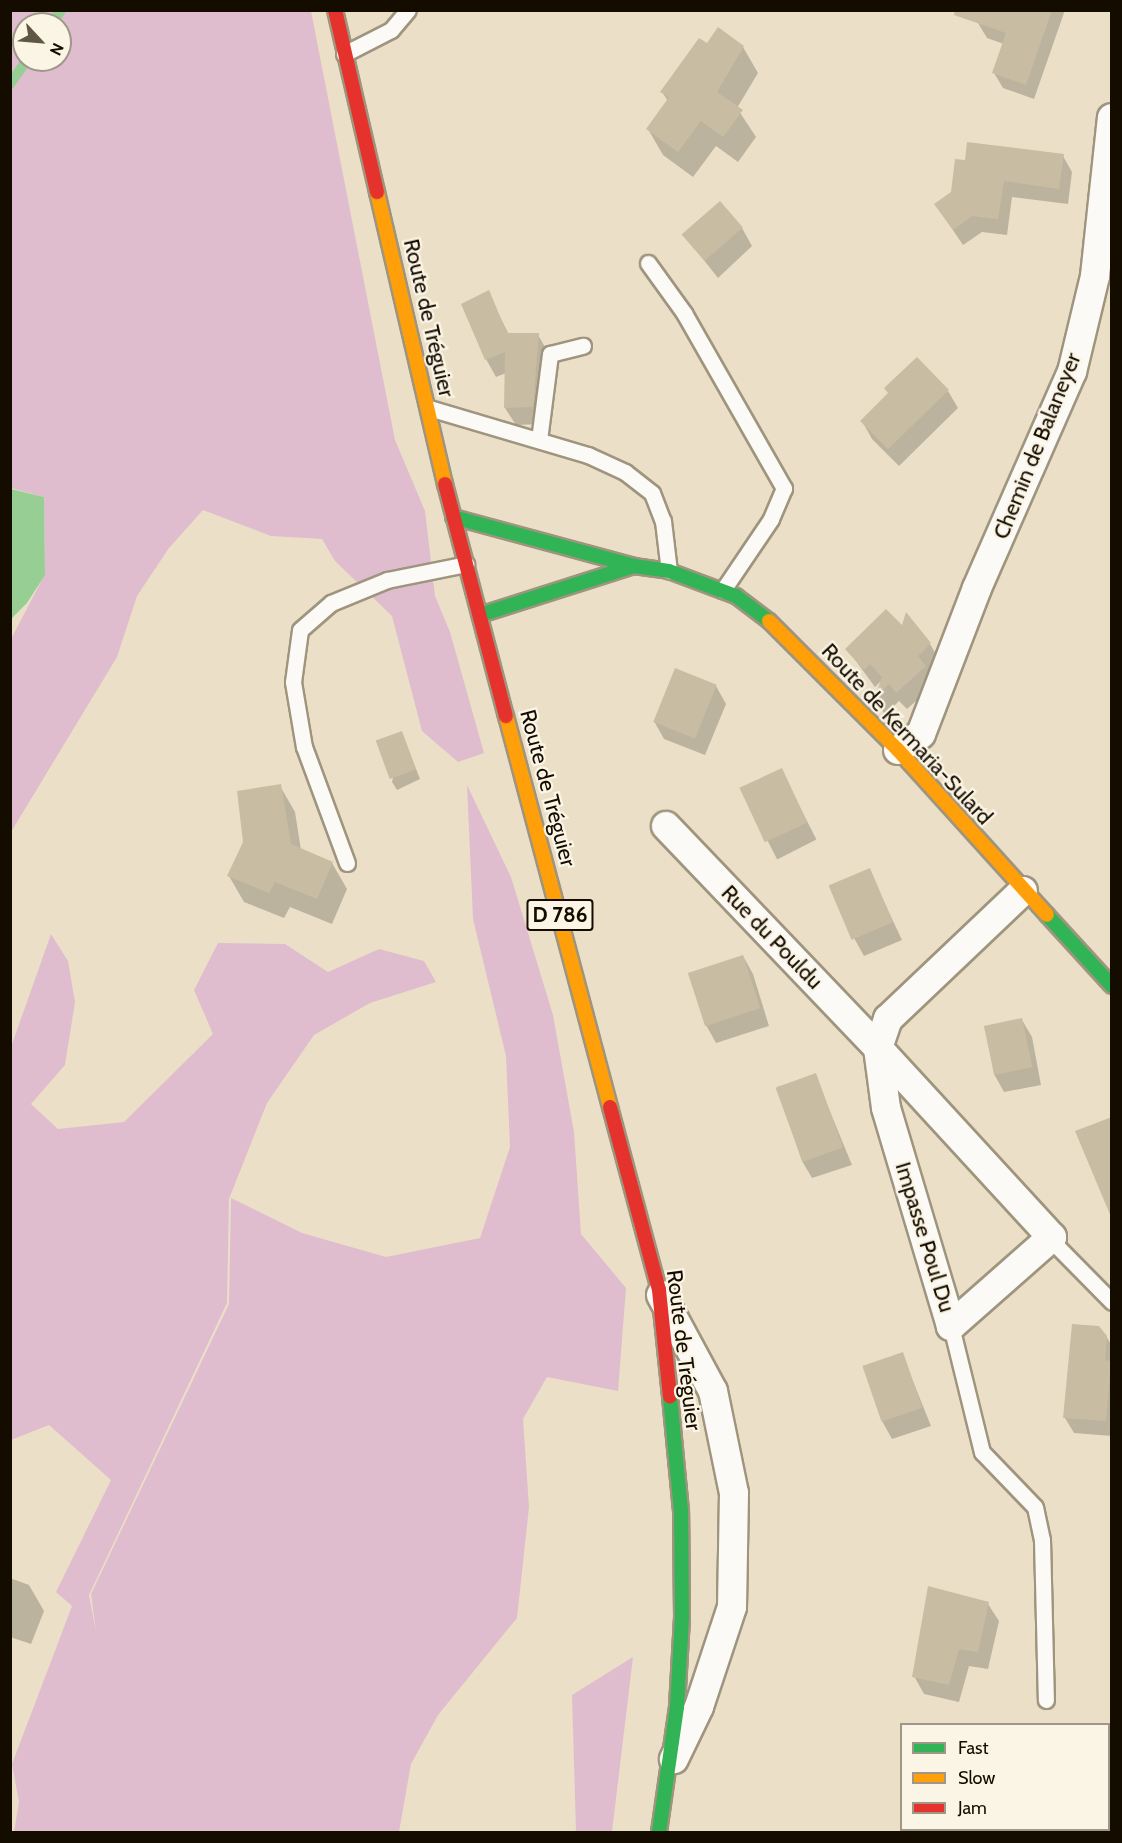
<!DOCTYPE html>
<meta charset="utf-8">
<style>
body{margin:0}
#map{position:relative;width:1122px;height:1843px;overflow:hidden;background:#ebe0c7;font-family:Cabin,sans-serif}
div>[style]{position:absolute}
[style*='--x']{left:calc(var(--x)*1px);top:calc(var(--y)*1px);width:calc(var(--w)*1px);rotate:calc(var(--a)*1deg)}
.green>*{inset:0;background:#dfbdce}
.water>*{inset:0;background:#96ce94}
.shadow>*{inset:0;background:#0003;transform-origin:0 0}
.stream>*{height:10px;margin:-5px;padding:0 5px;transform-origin:5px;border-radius:5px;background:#96ce94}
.building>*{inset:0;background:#c8bda2;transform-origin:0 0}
.roads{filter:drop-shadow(2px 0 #9f957e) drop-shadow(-2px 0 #9f957e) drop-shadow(0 2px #9f957e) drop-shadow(0 -2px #9f957e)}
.lane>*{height:15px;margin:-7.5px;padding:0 7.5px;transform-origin:7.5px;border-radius:7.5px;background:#fcfaf7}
.street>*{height:28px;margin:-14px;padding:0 14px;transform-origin:14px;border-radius:14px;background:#fcfaf7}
.fast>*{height:14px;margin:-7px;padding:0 7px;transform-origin:7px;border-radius:7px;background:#30b455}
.slow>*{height:14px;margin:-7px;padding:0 7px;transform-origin:7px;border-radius:7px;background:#ff9f0a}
.jam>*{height:14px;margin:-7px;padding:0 7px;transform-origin:7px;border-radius:7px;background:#e5322d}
span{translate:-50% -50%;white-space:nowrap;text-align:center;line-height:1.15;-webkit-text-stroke:4.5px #fbf5e6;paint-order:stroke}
.shield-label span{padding:2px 4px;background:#fbf5e6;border:2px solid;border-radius:4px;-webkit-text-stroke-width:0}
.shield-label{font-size:21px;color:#150c00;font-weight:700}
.street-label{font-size:22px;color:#150c00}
.frame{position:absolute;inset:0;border:12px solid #150c00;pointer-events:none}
.legend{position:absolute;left:900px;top:1723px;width:210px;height:108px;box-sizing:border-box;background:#fbf5e6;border:2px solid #9f988a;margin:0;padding:8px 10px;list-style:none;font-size:18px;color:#150c00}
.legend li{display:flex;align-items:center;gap:12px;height:30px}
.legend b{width:30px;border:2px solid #9f988a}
.north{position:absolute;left:12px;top:12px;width:60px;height:60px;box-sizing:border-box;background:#fbf5e6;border:2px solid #9f988a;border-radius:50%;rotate:116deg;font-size:16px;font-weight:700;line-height:24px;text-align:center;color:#150c00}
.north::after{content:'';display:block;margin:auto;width:21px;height:27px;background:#605646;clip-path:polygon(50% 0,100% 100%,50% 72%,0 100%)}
</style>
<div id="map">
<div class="green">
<i style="clip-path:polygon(evenodd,11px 11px,311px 11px,395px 440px,425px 511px,435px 596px,450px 632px,484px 753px,458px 762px,422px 731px,392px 616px,335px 561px,322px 539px,271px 536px,203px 510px,169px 548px,137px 596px,117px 657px,11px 832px,11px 639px,45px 574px,44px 497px,11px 488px,11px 11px,24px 24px,60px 24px,60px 60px,24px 60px,24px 24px)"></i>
<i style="clip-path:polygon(467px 785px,511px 877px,553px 1015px,574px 1132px,581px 1234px,626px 1288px,618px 1391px,547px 1377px,523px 1419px,529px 1507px,517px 1618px,438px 1715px,411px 1764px,399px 1832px,14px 1832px,19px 1802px,12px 1764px,72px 1606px,56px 1592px,111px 1480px,49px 1425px,11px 1440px,11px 1047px,51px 934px,68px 961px,75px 1002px,65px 1065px,31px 1104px,58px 1129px,124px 1122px,213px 1034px,194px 990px,218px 943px,285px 944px,328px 972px,379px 949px,424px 961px,436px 982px,370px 1003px,314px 1035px,267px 1103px,229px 1199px,227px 1303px,89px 1595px,96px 1632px,91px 1594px,229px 1304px,231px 1198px,302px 1233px,386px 1257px,480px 1238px,510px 1147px,506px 1056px,473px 919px)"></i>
<i style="clip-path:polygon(633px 1657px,612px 1832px,576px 1832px,572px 1695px)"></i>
</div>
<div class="water">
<i style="clip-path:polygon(11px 489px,44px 497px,45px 575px,27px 603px,11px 619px)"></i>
</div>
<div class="shadow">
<i style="clip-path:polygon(983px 10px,1065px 10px,1034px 99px,1003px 88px,994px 73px,1004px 44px,987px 38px,978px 23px)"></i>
<i style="clip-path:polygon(707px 45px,743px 47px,758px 73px,737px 108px,756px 137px,738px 162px,716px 146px,693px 177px,663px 155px,648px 129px,668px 101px,662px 92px)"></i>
<i style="clip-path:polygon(1063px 156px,1072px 172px,1068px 204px,1012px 197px,1007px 235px,982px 232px,963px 245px,936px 205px,952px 193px)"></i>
<i style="clip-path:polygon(742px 228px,752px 246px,718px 278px,684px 235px)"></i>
<i style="clip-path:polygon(488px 292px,509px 335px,538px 335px,548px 352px,543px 424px,516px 425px,505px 408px,506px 373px,496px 377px,486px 359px)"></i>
<i style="clip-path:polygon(948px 391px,958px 408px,899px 466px,872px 439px,862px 421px)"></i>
<i style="clip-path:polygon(902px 627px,930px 644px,940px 661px,929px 673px,935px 684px,907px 709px,899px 701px,885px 715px,875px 699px,882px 680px,875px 687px,847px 649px)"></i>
<i style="clip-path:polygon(716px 686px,726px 704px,705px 755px,664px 739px,654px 721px)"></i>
<i style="clip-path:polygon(402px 733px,420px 779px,397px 790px,392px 782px)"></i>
<i style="left:781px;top:770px;width:78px;height:44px;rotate:63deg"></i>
<i style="clip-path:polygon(280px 786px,295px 812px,301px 850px,332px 863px,347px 889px,332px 924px,290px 907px,284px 918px,244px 902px,229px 876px,244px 842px)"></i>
<i style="clip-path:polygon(869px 870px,902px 940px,864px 956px,854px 938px)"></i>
<i style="clip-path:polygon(743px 956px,753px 974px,769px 1026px,716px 1043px,706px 1025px)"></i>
<i style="clip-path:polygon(1022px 1020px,1032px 1037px,1041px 1085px,1004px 1092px,994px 1074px,986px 1026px)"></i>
<i style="clip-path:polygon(815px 1075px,852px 1165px,812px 1178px,802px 1161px,777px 1087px)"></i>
<i style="clip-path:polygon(1106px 1336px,1112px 1346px,1112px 1436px,1074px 1433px,1065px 1418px)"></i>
<i style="clip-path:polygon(902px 1354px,931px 1426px,892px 1439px,882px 1421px)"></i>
<i style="clip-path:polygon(10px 1578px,29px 1585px,44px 1611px,31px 1644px,10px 1637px)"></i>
<i style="clip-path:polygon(988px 1604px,999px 1621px,988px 1669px,969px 1666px,959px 1702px,924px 1694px,914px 1676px)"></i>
<i style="left:989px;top:1830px;width:63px;height:3px"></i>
</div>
<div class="stream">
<i style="--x:51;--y:24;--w:17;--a:-54"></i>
<i style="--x:10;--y:84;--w:29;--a:-55"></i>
</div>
<div class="building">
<i style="clip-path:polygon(955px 10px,1052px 10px,1026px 85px,992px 73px,1006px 33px,954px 15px)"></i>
<i style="clip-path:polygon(718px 27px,744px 46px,717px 92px,743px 110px,723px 137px,701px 121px,678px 152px,646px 129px,669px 97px,660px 92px,699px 38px,707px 43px)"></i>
<i style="clip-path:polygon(967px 142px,1064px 154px,1059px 189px,1004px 181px,998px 219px,972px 216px,953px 230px,934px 204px,951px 192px,955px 159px,965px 160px)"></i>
<i style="left:720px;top:201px;width:35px;height:51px;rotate:49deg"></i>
<i style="clip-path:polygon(489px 290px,507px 333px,539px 333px,533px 407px,504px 408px,505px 352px,485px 360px,461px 304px)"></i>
<i style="clip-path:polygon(917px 357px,949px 390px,888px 449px,860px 421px,888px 393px,884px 388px)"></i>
<i style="clip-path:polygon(886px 609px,902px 625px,906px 612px,931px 643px,918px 656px,926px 666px,896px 693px,889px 684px,874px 699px,882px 677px,870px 664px,864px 670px,845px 649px)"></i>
<i style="left:675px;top:668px;width:45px;height:58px;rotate:22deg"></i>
<i style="left:402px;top:731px;width:41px;height:28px;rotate:70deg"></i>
<i style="left:782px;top:768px;width:60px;height:47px;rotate:65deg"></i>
<i style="clip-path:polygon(281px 784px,291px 844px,333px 862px,317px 899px,275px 882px,269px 893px,227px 876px,243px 842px,237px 791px)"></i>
<i style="left:870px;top:868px;width:59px;height:45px;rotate:67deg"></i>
<i style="left:743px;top:955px;width:56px;height:58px;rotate:72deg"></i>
<i style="left:1022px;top:1018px;width:50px;height:39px;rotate:78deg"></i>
<i style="left:816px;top:1073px;width:79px;height:43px;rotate:70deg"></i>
<i style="clip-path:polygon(1112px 1117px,1112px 1217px,1111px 1217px,1075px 1131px)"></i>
<i style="clip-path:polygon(1072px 1324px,1099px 1326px,1107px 1336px,1105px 1360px,1111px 1361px,1106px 1421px,1063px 1418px)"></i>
<i style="left:903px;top:1352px;width:59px;height:43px;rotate:71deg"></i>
<i style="clip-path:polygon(928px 1586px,989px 1602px,978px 1652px,959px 1649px,949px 1685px,912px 1677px)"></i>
</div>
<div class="roads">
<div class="lane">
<i style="--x:344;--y:54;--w:53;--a:-27.1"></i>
<i style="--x:391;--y:30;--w:26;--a:-50"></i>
<i style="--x:648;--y:263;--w:62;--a:54.2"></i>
<i style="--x:684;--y:313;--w:202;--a:60.3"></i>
<i style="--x:784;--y:488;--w:34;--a:113"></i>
<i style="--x:771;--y:519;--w:86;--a:124.1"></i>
<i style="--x:429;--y:408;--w:166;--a:16.5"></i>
<i style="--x:588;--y:455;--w:41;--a:24.7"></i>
<i style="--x:625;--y:472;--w:34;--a:38"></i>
<i style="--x:652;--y:493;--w:30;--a:69"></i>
<i style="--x:663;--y:521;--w:50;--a:83.2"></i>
<i style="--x:539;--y:440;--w:87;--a:-82.7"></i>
<i style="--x:550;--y:354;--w:34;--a:-14"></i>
<i style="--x:347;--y:863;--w:124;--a:-110.3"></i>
<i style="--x:304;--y:747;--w:66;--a:-99.6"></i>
<i style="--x:293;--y:682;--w:52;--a:-82.3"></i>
<i style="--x:300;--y:630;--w:41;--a:-41.1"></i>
<i style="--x:331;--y:603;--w:61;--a:-22.3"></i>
<i style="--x:387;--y:580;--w:81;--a:-11.4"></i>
<i style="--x:1050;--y:1239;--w:88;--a:45.5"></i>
<i style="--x:951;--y:1326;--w:130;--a:76.2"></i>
<i style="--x:982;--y:1452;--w:76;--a:46.1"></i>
<i style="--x:1035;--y:1507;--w:34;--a:78"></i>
<i style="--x:1042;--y:1540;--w:160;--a:88.6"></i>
</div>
<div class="street">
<i style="--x:898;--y:750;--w:28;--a:-35"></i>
<i style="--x:921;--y:734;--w:156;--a:-69"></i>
<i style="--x:977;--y:588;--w:236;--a:-66.3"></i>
<i style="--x:1072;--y:372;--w:99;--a:-76.5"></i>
<i style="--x:1095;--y:276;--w:159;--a:-83.9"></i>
<i style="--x:666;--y:826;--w:307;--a:46.3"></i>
<i style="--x:878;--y:1048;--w:257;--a:47.4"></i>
<i style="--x:1052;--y:1237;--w:135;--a:138.6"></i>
<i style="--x:951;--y:1326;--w:227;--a:-106.6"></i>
<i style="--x:886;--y:1108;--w:61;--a:-97.6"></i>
<i style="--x:878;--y:1048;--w:31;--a:-71"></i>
<i style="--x:888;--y:1019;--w:186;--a:-43.5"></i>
<i style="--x:661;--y:1295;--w:109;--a:61.6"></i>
<i style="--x:713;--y:1391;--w:104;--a:78.4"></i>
<i style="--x:734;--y:1493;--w:114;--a:91"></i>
<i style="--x:732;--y:1607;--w:105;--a:108.3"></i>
<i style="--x:699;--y:1707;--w:58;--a:115.7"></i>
</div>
<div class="fast">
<i style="--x:453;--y:517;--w:188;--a:15.1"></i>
<i style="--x:634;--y:566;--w:35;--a:8"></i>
<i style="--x:669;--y:571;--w:72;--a:20.5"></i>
<i style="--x:736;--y:596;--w:41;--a:37.1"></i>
<i style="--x:480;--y:615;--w:162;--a:-17.7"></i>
<i style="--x:1047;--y:915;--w:96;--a:47.5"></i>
<i style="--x:659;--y:1832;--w:126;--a:-81.8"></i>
<i style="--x:677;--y:1707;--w:90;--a:-86.8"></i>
<i style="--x:682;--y:1617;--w:106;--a:-90.5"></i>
<i style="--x:681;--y:1511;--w:116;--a:-95.5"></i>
</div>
<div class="slow">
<i style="--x:377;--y:192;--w:300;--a:76.9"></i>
<i style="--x:769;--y:621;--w:182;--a:45"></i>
<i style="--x:898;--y:750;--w:222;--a:47.9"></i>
<i style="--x:506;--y:716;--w:405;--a:75.1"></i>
</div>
<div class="jam">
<i style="--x:335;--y:10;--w:187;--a:77"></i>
<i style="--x:445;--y:484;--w:240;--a:75.3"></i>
<i style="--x:610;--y:1107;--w:189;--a:75"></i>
<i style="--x:659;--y:1290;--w:107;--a:84.1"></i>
</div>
</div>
<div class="shield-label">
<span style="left:560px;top:915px">D 786</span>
</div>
<div class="street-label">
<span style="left:429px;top:318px;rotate:77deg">Route de Tréguier</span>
<span style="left:1037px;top:446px;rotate:-68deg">Chemin de Balaneyer</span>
<span style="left:907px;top:734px;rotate:47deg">Route de Kermaria-Sulard</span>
<span style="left:548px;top:788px;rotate:75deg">Route de Tréguier</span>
<span style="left:772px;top:937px;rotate:46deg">Rue du Pouldu</span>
<span style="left:925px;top:1237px;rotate:73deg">Impasse Poul Du</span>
<span style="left:684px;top:1350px;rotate:83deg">Route de Tréguier</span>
</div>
<div class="frame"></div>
<ul class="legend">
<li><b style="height:8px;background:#30b455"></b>Fast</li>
<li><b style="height:8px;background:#ff9f0a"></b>Slow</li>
<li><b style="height:8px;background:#e5322d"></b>Jam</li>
</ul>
<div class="north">N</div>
</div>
